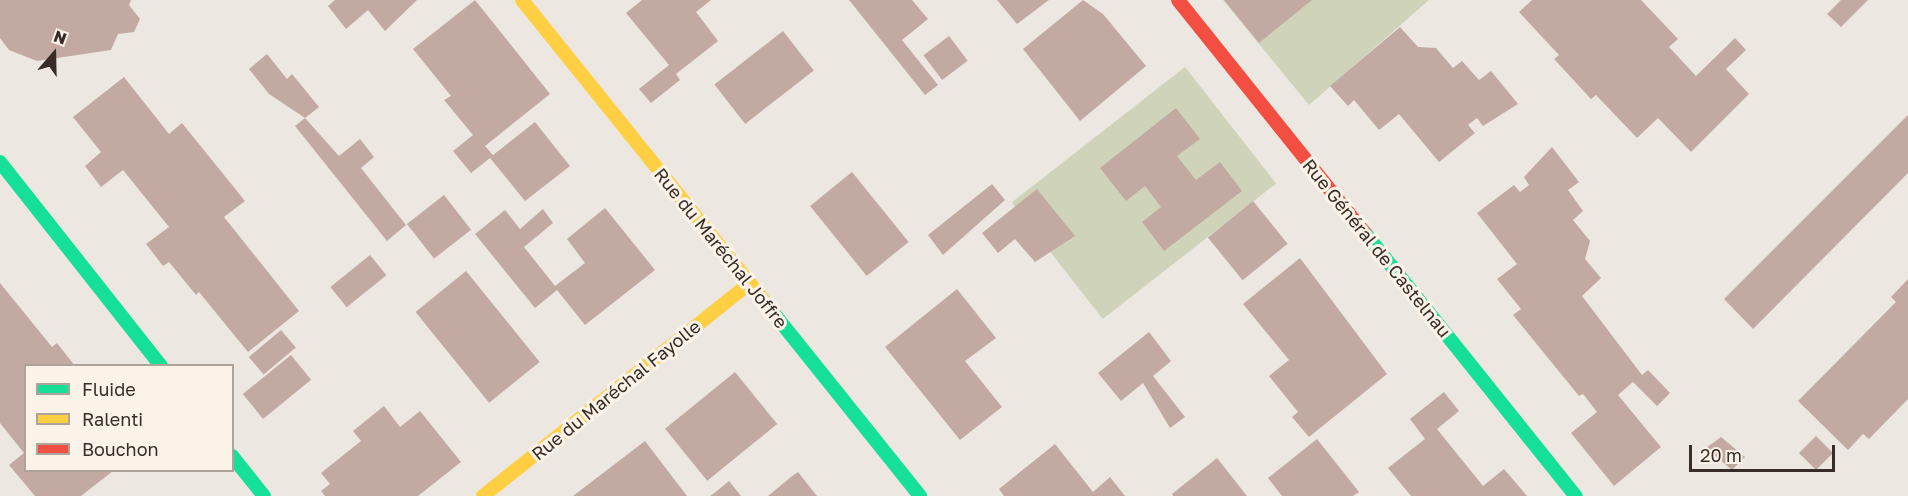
<!DOCTYPE html>
<meta charset="utf-8">
<style>
body{margin:0}
#map{position:relative;width:1908px;height:496px;overflow:hidden;background:#ede7e1;font-family:"Golos Text",sans-serif}
div>[style]{position:absolute}
[style*='--x']{left:calc(var(--x)*1px);top:calc(var(--y)*1px);width:calc(var(--w)*1px);rotate:calc(var(--a)*1deg)}
.green>*{inset:0;background:#cfd3ba;transform-origin:0 0}
.building>*{inset:0;background:#c2aaa2;transform-origin:0 0}
.fast>*{height:14px;margin:-7px;padding:0 7px;transform-origin:7px;border-radius:7px;background:#16e098}
.slow>*{height:14px;margin:-7px;padding:0 7px;transform-origin:7px;border-radius:7px;background:#ffcf43}
.jam>*{height:14px;margin:-7px;padding:0 7px;transform-origin:7px;border-radius:7px;background:#f24e42}
span{translate:-50% -50%;white-space:nowrap;text-align:center;line-height:1.15;-webkit-text-stroke:6px #fbf2e8;paint-order:stroke}
.street-label{font-size:18px;color:#382c28}
.legend{position:absolute;left:24px;top:364px;width:210px;height:108px;box-sizing:border-box;background:#fbf2e8;border:2px solid #ada39b;margin:0;padding:8px 10px;list-style:none;font-size:18px;color:#382c28}
.legend li{display:flex;align-items:center;gap:12px;height:30px}
.legend b{width:30px;border:2px solid #ada39b}
.north{position:absolute;left:24px;top:24px;width:60px;height:60px;-webkit-text-stroke:4px #fbf2e8;paint-order:stroke;rotate:20deg;font-size:16px;font-weight:700;line-height:24px;text-align:center;color:#382c28}
.north::after{content:'';display:block;margin:auto;width:21px;height:27px;background:#382c28;clip-path:polygon(50% 0,100% 100%,50% 72%,0 100%)}
.scale{position:absolute;left:1689px;top:445px;width:146px;height:27px;box-sizing:border-box;border:3px solid #382c28;border-top:0;padding-left:8px;font-size:18px;line-height:21px;white-space:nowrap;color:#382c28;-webkit-text-stroke:4px #fbf2e8;paint-order:stroke}
</style>
<div id="map">
<div class="green">
<i style="clip-path:polygon(1223px 0,1429px 0,1309px 105px)"></i>
<i style="left:1185px;top:67px;width:148px;height:220px;rotate:52deg"></i>
</div>
<div class="building">
<i style="clip-path:polygon(0 0,131px 0,129px 5px,140px 19px,134px 32px,118px 34px,111px 50px,37px 61px,9px 50px,0 38px)"></i>
<i style="clip-path:polygon(335px 0,417px 0,385px 31px,368px 10px,346px 29px,328px 6px)"></i>
<i style="clip-path:polygon(475px 0,550px 94px,485px 146px,493px 155px,535px 122px,570px 166px,525px 201px,490px 158px,471px 173px,453px 151px,473px 135px,444px 100px,451px 96px,413px 49px)"></i>
<i style="clip-path:polygon(642px 0,711px 0,696px 12px,718px 41px,676px 74px,680px 80px,651px 103px,639px 89px,669px 65px,626px 13px)"></i>
<i style="clip-path:polygon(849px 0,912px 0,928px 19px,902px 40px,938px 85px,925px 95px)"></i>
<i style="clip-path:polygon(997px 0,1049px 0,1017px 24px)"></i>
<i style="clip-path:polygon(1083px 0,1103px 14px,1146px 66px,1080px 121px,1023px 49px)"></i>
<i style="clip-path:polygon(1224px 0,1312px 0,1259px 43px)"></i>
<i style="clip-path:polygon(1532px 0,1641px 0,1678px 39px,1669px 47px,1696px 76px,1735px 38px,1746px 50px,1726px 69px,1749px 94px,1691px 152px,1658px 118px,1637px 138px,1596px 95px,1591px 99px,1554px 59px,1559px 55px,1519px 12px)"></i>
<i style="clip-path:polygon(1841px 0,1868px 0,1841px 27px,1827px 14px)"></i>
<i style="clip-path:polygon(1400px 27px,1418px 47px,1436px 48px,1453px 68px,1462px 61px,1479px 80px,1491px 71px,1518px 104px,1483px 126px,1477px 118px,1468px 125px,1475px 133px,1439px 162px,1399px 114px,1379px 130px,1354px 100px,1348px 106px,1330px 86px)"></i>
<i style="left:783px;top:31px;width:50px;height:87px;rotate:52deg"></i>
<i style="left:949px;top:36px;width:31px;height:32px;rotate:53deg"></i>
<i style="clip-path:polygon(267px 54px,287px 79px,292px 74px,319px 107px,305px 118px,269px 94px,249px 69px)"></i>
<i style="clip-path:polygon(124px 77px,169px 134px,182px 123px,245px 201px,224px 217px,299px 311px,248px 352px,199px 292px,196px 295px,169px 262px,163px 266px,146px 244px,169px 227px,123px 170px,101px 187px,85px 166px,101px 152px,73px 117px)"></i>
<i style="clip-path:polygon(1176px 108px,1200px 139px,1177px 156px,1196px 180px,1220px 162px,1242px 191px,1164px 251px,1142px 222px,1161px 207px,1145px 186px,1126px 201px,1100px 168px)"></i>
<i style="clip-path:polygon(1908px 115px,1908px 173px,1753px 329px,1724px 299px)"></i>
<i style="clip-path:polygon(305px 118px,339px 156px,360px 139px,374px 157px,361px 168px,406px 225px,387px 241px,295px 126px)"></i>
<i style="clip-path:polygon(1552px 147px,1579px 182px,1568px 190px,1583px 211px,1573px 220px,1590px 241px,1585px 259px,1601px 278px,1582px 296px,1642px 375px,1648px 370px,1670px 393px,1657px 406px,1633px 382px,1618px 395px,1661px 447px,1614px 486px,1571px 433px,1597px 412px,1583px 394px,1579px 396px,1513px 315px,1521px 309px,1497px 279px,1517px 264px,1477px 213px,1514px 185px,1520px 192px,1529px 185px,1524px 177px)"></i>
<i style="left:852px;top:172px;width:90px;height:54px;rotate:51deg"></i>
<i style="clip-path:polygon(992px 184px,1005px 200px,943px 255px,928px 235px)"></i>
<i style="clip-path:polygon(1037px 189px,1075px 236px,1035px 262px,1015px 239px,998px 253px,982px 233px)"></i>
<i style="left:444px;top:195px;width:44px;height:47px;rotate:52deg"></i>
<i style="left:1253px;top:201px;width:55px;height:58px;rotate:51deg"></i>
<i style="clip-path:polygon(605px 208px,655px 270px,585px 325px,557px 290px,535px 308px,475px 234px,505px 210px,520px 229px,543px 209px,553px 223px,524px 247px,555px 286px,585px 263px,567px 239px)"></i>
<i style="left:370px;top:255px;width:26px;height:51px;rotate:51deg"></i>
<i style="clip-path:polygon(1300px 258px,1387px 374px,1309px 437px,1292px 417px,1298px 412px,1269px 376px,1289px 360px,1243px 304px)"></i>
<i style="left:466px;top:271px;width:117px;height:65px;rotate:51deg"></i>
<i style="clip-path:polygon(1908px 279px,1908px 399px,1869px 439px,1863px 434px,1848px 450px,1798px 401px,1896px 302px,1891px 297px)"></i>
<i style="clip-path:polygon(0 283px,52px 347px,57px 343px,75px 366px,26px 366px,26px 471px,113px 471px,81px 496px,35px 496px,9px 465px,24px 453px,0 423px)"></i>
<i style="clip-path:polygon(957px 289px,996px 338px,965px 361px,1002px 407px,960px 440px,885px 347px)"></i>
<i style="left:281px;top:330px;width:23px;height:42px;rotate:50deg"></i>
<i style="clip-path:polygon(1149px 332px,1171px 361px,1153px 376px,1185px 417px,1170px 428px,1143px 383px,1121px 401px,1098px 373px)"></i>
<i style="left:291px;top:355px;width:32px;height:62px;rotate:51deg"></i>
<i style="left:735px;top:372px;width:67px;height:90px;rotate:51deg"></i>
<i style="clip-path:polygon(1444px 392px,1459px 411px,1437px 429px,1483px 486px,1504px 469px,1527px 496px,1411px 496px,1388px 468px,1425px 439px,1410px 419px)"></i>
<i style="clip-path:polygon(384px 406px,400px 427px,420px 411px,461px 462px,418px 496px,325px 496px,321px 491px,330px 484px,321px 473px,361px 441px,353px 431px)"></i>
<i style="left:1816px;top:436px;width:24px;height:24px;rotate:45deg"></i>
<i style="clip-path:polygon(1721px 437px,1745px 457px,1732px 470px,1706px 448px)"></i>
<i style="clip-path:polygon(1317px 439px,1359px 492px,1353px 496px,1282px 496px,1268px 478px)"></i>
<i style="clip-path:polygon(645px 441px,687px 496px,573px 496px)"></i>
<i style="clip-path:polygon(1055px 444px,1093px 492px,1110px 477px,1125px 496px,1004px 496px,999px 489px)"></i>
<i style="clip-path:polygon(1217px 458px,1247px 496px,1173px 496px,1172px 494px)"></i>
<i style="clip-path:polygon(798px 472px,817px 496px,768px 496px,791px 477px)"></i>
<i style="clip-path:polygon(729px 481px,741px 496px,710px 496px,717px 491px)"></i>
</div>
<div class="fast">
<i style="--x:0;--y:162;--w:260;--a:51.7"></i>
<i style="--x:1365;--y:233;--w:337;--a:51.3"></i>
<i style="--x:767;--y:305;--w:245;--a:51.3"></i>
<i style="--x:232;--y:456;--w:51;--a:51.3"></i>
</div>
<div class="slow">
<i style="--x:522;--y:0;--w:391;--a:51.2"></i>
<i style="--x:483;--y:496;--w:340;--a:-38.6"></i>
</div>
<div class="jam">
<i style="--x:1178;--y:0;--w:299;--a:51.3"></i>
</div>
<div class="street-label">
<span style="left:721px;top:248px;rotate:51deg">Rue du Maréchal Joffre</span>
<span style="left:1377px;top:248px;rotate:51deg">Rue Général de Castelnau</span>
<span style="left:616px;top:390px;rotate:-39deg">Rue du Maréchal Fayolle</span>
</div>
<ul class="legend">
<li><b style="height:8px;background:#16e098"></b>Fluide</li>
<li><b style="height:8px;background:#ffcf43"></b>Ralenti</li>
<li><b style="height:8px;background:#f24e42"></b>Bouchon</li>
</ul>
<div class="north">N</div>
<div class="scale">20 m</div>
</div>
